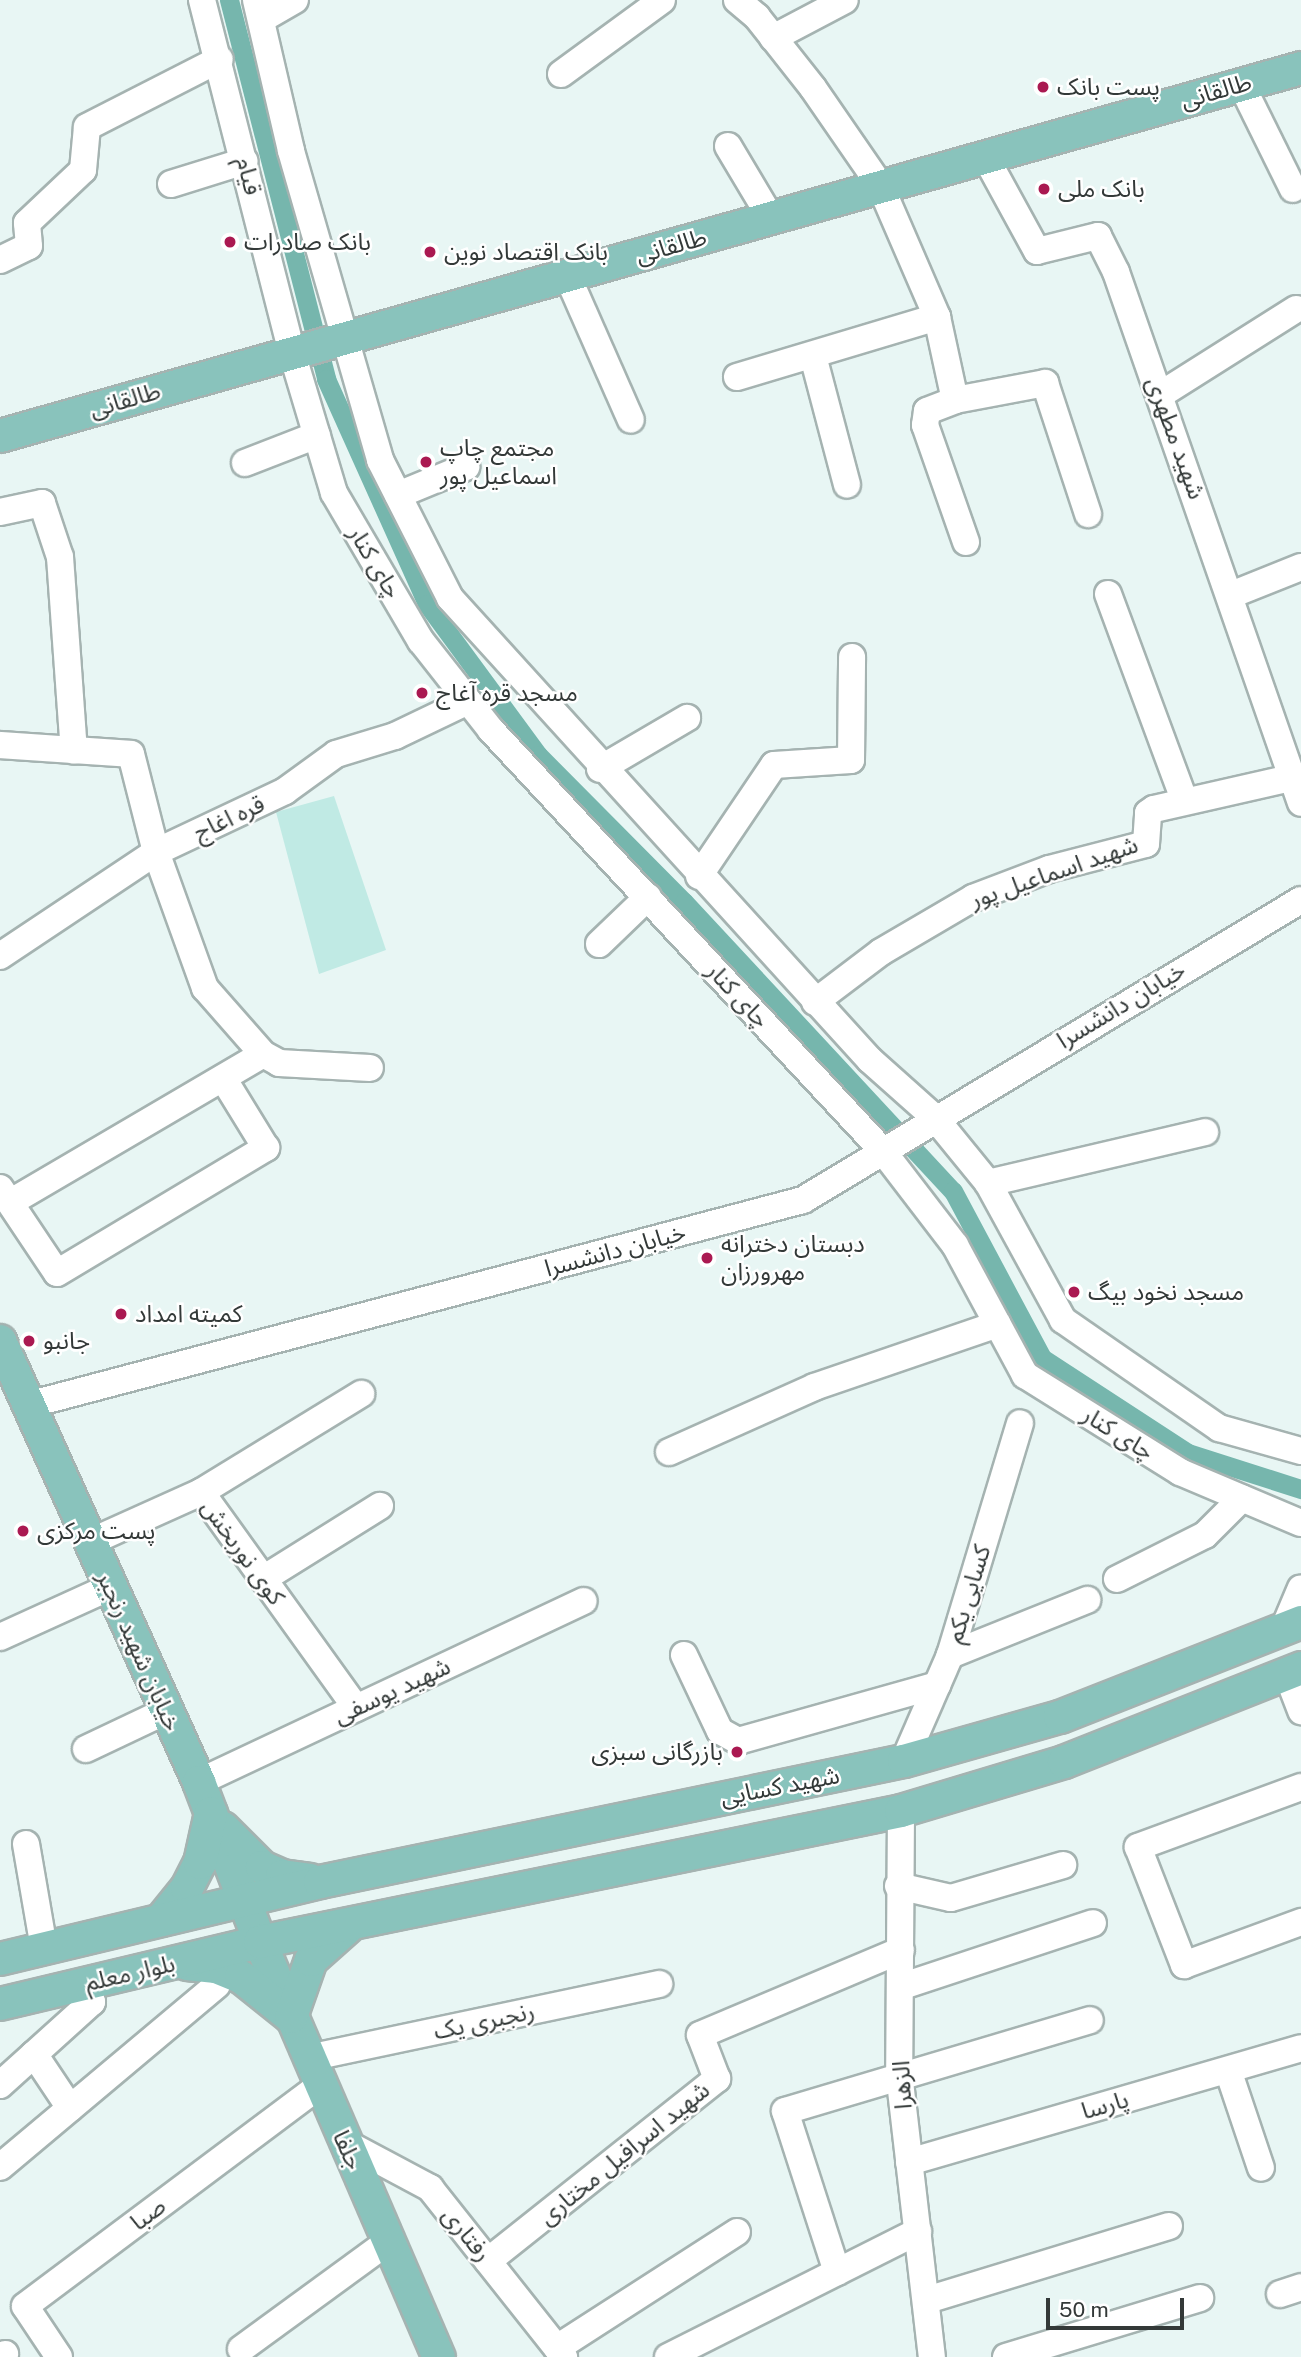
<!DOCTYPE html>
<meta charset="utf-8">
<style>
body{margin:0}
#map{position:relative;width:1301px;height:2357px;overflow:hidden;background:#e8f6f4;font-family:"Public Sans","Noto Sans Arabic",sans-serif}
div>[style]{position:absolute}
[style*='--x']{left:calc(var(--x)*1px);top:calc(var(--y)*1px);width:calc(var(--w)*1px);rotate:calc(var(--a)*1deg)}
.green>*{inset:0;background:#c0eae4}
.canal>*{height:19px;margin:-9.5px;padding:0 9.5px;transform-origin:9.5px;border-radius:9.5px;background:#76b6ad}
.roads{filter:drop-shadow(2px 0 #a5b3b1) drop-shadow(-2px 0 #a5b3b1) drop-shadow(0 2px #a5b3b1) drop-shadow(0 -2px #a5b3b1)}
.minor>*{height:26px;margin:-13px;padding:0 13px;transform-origin:13px;border-radius:13px;background:#fff}
.major>*{height:32px;margin:-16px;padding:0 16px;transform-origin:16px;border-radius:16px;background:#89c3bc}
.dots>*{width:19px;height:19px;translate:-50% -50%;box-sizing:border-box;border:4px solid #fff;border-radius:50%}
span{translate:-50% -50%;white-space:nowrap;text-align:center;line-height:1.15;-webkit-text-stroke:5px #fff;paint-order:stroke}
.poi-label{font-size:24px;color:#333938}
.left{translate:0 -50%;text-align:left}
.right{translate:-100% -50%;text-align:right}
.street-label{font-size:24px;color:#333938}
.scale{position:absolute;left:1046px;top:2298px;width:138px;height:32px;box-sizing:border-box;border:4px solid #333938;border-top:0;padding-left:9px;font-size:21px;line-height:24px;white-space:nowrap;color:#333938;-webkit-text-stroke:5px #fff;paint-order:stroke}
</style>
<div id="map">
<div class="green">
<i style="clip-path:polygon(334px 796px,386px 950px,319px 974px,276px 812px)"></i>
</div>
<div class="canal">
<i style="--x:229;--y:0;--w:391;--a:75.6"></i>
<i style="--x:326;--y:379;--w:247;--a:65.8"></i>
<i style="--x:427;--y:604;--w:187;--a:53.7"></i>
<i style="--x:538;--y:755;--w:207;--a:45.2"></i>
<i style="--x:684;--y:902;--w:395;--a:47.1"></i>
<i style="--x:953;--y:1191;--w:189;--a:61.9"></i>
<i style="--x:1042;--y:1358;--w:174;--a:33.1"></i>
<i style="--x:1188;--y:1453;--w:119;--a:17.7"></i>
</div>
<div class="roads">
<div class="minor">
<i style="--x:202;--y:0;--w:364;--a:75.7"></i>
<i style="--x:292;--y:353;--w:146;--a:73.3"></i>
<i style="--x:334;--y:493;--w:172;--a:59.6"></i>
<i style="--x:421;--y:641;--w:113;--a:51.8"></i>
<i style="--x:491;--y:730;--w:574;--a:47.05"></i>
<i style="--x:882;--y:1150;--w:120;--a:52.5"></i>
<i style="--x:955;--y:1245;--w:148;--a:61.7"></i>
<i style="--x:1025;--y:1375;--w:183;--a:32"></i>
<i style="--x:1180;--y:1472;--w:131;--a:22.9"></i>
<i style="--x:256;--y:0;--w:155;--a:76.9"></i>
<i style="--x:291;--y:151;--w:322;--a:73.9"></i>
<i style="--x:380;--y:460;--w:155;--a:63.1"></i>
<i style="--x:450;--y:598;--w:624;--a:47.73"></i>
<i style="--x:870;--y:1060;--w:87;--a:41.7"></i>
<i style="--x:935;--y:1118;--w:84;--a:50.8"></i>
<i style="--x:988;--y:1183;--w:156;--a:61.3"></i>
<i style="--x:1063;--y:1320;--w:190;--a:34.7"></i>
<i style="--x:1219;--y:1428;--w:85;--a:15.7"></i>
<i style="--x:737;--y:0;--w:26;--a:40"></i>
<i style="--x:757;--y:17;--w:90;--a:51.7"></i>
<i style="--x:813;--y:88;--w:118;--a:55.4"></i>
<i style="--x:880;--y:185;--w:144;--a:66.6"></i>
<i style="--x:937;--y:317;--w:85;--a:77.8"></i>
<i style="--x:262;--y:19;--w:38;--a:-30"></i>
<i style="--x:773;--y:38;--w:81;--a:-27.8"></i>
<i style="--x:561;--y:74;--w:125;--a:-36.2"></i>
<i style="--x:1241;--y:84;--w:117;--a:63.7"></i>
<i style="--x:728;--y:146;--w:84;--a:59.2"></i>
<i style="--x:986;--y:158;--w:106;--a:61.3"></i>
<i style="--x:1037;--y:251;--w:63;--a:-13.8"></i>
<i style="--x:1098;--y:236;--w:40;--a:63.4"></i>
<i style="--x:1116;--y:272;--w:562;--a:70.79"></i>
<i style="--x:171;--y:184;--w:77;--a:-17.3"></i>
<i style="--x:0;--y:260;--w:32;--a:-26"></i>
<i style="--x:29;--y:246;--w:23;--a:-95"></i>
<i style="--x:27;--y:223;--w:77;--a:-43.4"></i>
<i style="--x:83;--y:170;--w:43;--a:-84.7"></i>
<i style="--x:87;--y:127;--w:149;--a:-27.1"></i>
<i style="--x:567;--y:275;--w:158;--a:66.2"></i>
<i style="--x:813;--y:356;--w:133;--a:75.2"></i>
<i style="--x:737;--y:377;--w:209;--a:-16.7"></i>
<i style="--x:1160;--y:395;--w:161;--a:-32.3"></i>
<i style="--x:245;--y:463;--w:77;--a:-21.3"></i>
<i style="--x:398;--y:495;--w:74;--a:-22.4"></i>
<i style="--x:0;--y:512;--w:43;--a:-12.1"></i>
<i style="--x:42;--y:503;--w:57;--a:71.6"></i>
<i style="--x:60;--y:557;--w:194;--a:85.9"></i>
<i style="--x:966;--y:542;--w:124;--a:-109.3"></i>
<i style="--x:925;--y:425;--w:14;--a:-82"></i>
<i style="--x:927;--y:411;--w:30;--a:-21"></i>
<i style="--x:955;--y:400;--w:92;--a:-10.7"></i>
<i style="--x:1045;--y:383;--w:138;--a:71.8"></i>
<i style="--x:1108;--y:594;--w:220;--a:69.7"></i>
<i style="--x:1231;--y:595;--w:75;--a:-21.8"></i>
<i style="--x:0;--y:745;--w:131;--a:3.9"></i>
<i style="--x:131;--y:754;--w:101;--a:75.7"></i>
<i style="--x:156;--y:852;--w:145;--a:70.2"></i>
<i style="--x:205;--y:988;--w:88;--a:48.7"></i>
<i style="--x:263;--y:1054;--w:18;--a:29"></i>
<i style="--x:279;--y:1063;--w:91;--a:3.1"></i>
<i style="--x:600;--y:769;--w:101;--a:-30.4"></i>
<i style="--x:699;--y:876;--w:134;--a:-56"></i>
<i style="--x:774;--y:765;--w:77;--a:-3.7"></i>
<i style="--x:851;--y:760;--w:103;--a:-89.4"></i>
<i style="--x:599;--y:944;--w:68;--a:-43.8"></i>
<i style="--x:0;--y:956;--w:187;--a:-33.7"></i>
<i style="--x:156;--y:852;--w:143;--a:-25.3"></i>
<i style="--x:285;--y:791;--w:63;--a:-36"></i>
<i style="--x:336;--y:754;--w:62;--a:-17"></i>
<i style="--x:395;--y:736;--w:81;--a:-25.6"></i>
<i style="--x:815;--y:1002;--w:83;--a:-37.1"></i>
<i style="--x:881;--y:952;--w:107;--a:-30.4"></i>
<i style="--x:973;--y:898;--w:81;--a:-20.9"></i>
<i style="--x:1049;--y:869;--w:100;--a:-14.5"></i>
<i style="--x:1146;--y:844;--w:31;--a:-86"></i>
<i style="--x:1148;--y:813;--w:7;--a:-34"></i>
<i style="--x:1154;--y:809;--w:140;--a:-12.8"></i>
<i style="--x:988;--y:1183;--w:223;--a:-13.2"></i>
<i style="--x:0;--y:1188;--w:102;--a:56.2"></i>
<i style="--x:57;--y:1273;--w:244;--a:-30.9"></i>
<i style="--x:266;--y:1148;--w:82;--a:-121.6"></i>
<i style="--x:11;--y:1202;--w:292;--a:-30.4"></i>
<i style="--x:28;--y:1405;--w:802;--a:-14.82"></i>
<i style="--x:803;--y:1200;--w:581;--a:-31.07"></i>
<i style="--x:669;--y:1452;--w:159;--a:-24.1"></i>
<i style="--x:814;--y:1387;--w:194;--a:-18.9"></i>
<i style="--x:201;--y:1492;--w:188;--a:-31.5"></i>
<i style="--x:90;--y:1542;--w:122;--a:-24.2"></i>
<i style="--x:201;--y:1492;--w:266;--a:54.3"></i>
<i style="--x:263;--y:1579;--w:138;--a:-32"></i>
<i style="--x:1117;--y:1579;--w:98;--a:-26.6"></i>
<i style="--x:1205;--y:1535;--w:52;--a:-45"></i>
<i style="--x:1284;--y:1628;--w:43;--a:-67"></i>
<i style="--x:0;--y:1637;--w:121;--a:-24.4"></i>
<i style="--x:684;--y:1655;--w:84;--a:64.7"></i>
<i style="--x:720;--y:1731;--w:21;--a:29"></i>
<i style="--x:738;--y:1741;--w:207;--a:-15.7"></i>
<i style="--x:950;--y:1655;--w:148;--a:-21.9"></i>
<i style="--x:1287;--y:1674;--w:40;--a:69"></i>
<i style="--x:86;--y:1749;--w:89;--a:-25.4"></i>
<i style="--x:904;--y:1761;--w:116;--a:-66.5"></i>
<i style="--x:950;--y:1655;--w:242;--a:-73.2"></i>
<i style="--x:199;--y:1782;--w:425;--a:-25.2"></i>
<i style="--x:1301;--y:1787;--w:174;--a:159.8"></i>
<i style="--x:1138;--y:1847;--w:127;--a:68.7"></i>
<i style="--x:1184;--y:1965;--w:125;--a:-20.2"></i>
<i style="--x:901;--y:1811;--w:262;--a:90.4"></i>
<i style="--x:899;--y:2073;--w:286;--a:83.4"></i>
<i style="--x:26;--y:1844;--w:106;--a:80.2"></i>
<i style="--x:898;--y:1886;--w:54;--a:12.8"></i>
<i style="--x:951;--y:1898;--w:117;--a:-16.4"></i>
<i style="--x:903;--y:1986;--w:200;--a:-18.3"></i>
<i style="--x:34;--y:2054;--w:65;--a:56.3"></i>
<i style="--x:308;--y:2058;--w:359;--a:-11.9"></i>
<i style="--x:1228;--y:2070;--w:103;--a:71.4"></i>
<i style="--x:0;--y:2085;--w:124;--a:-42.1"></i>
<i style="--x:92;--y:2002;--w:20;--a:-108"></i>
<i style="--x:344;--y:2142;--w:98;--a:28.1"></i>
<i style="--x:430;--y:2188;--w:216;--a:51.6"></i>
<i style="--x:909;--y:2162;--w:408;--a:-16.2"></i>
<i style="--x:0;--y:2167;--w:283;--a:-40"></i>
<i style="--x:488;--y:2261;--w:293;--a:-38.5"></i>
<i style="--x:717;--y:2079;--w:47;--a:-111.1"></i>
<i style="--x:700;--y:2035;--w:218;--a:-22.9"></i>
<i style="--x:837;--y:2272;--w:169;--a:-107.9"></i>
<i style="--x:785;--y:2111;--w:318;--a:-16.6"></i>
<i style="--x:1280;--y:2294;--w:22;--a:-18"></i>
<i style="--x:927;--y:2300;--w:253;--a:-17"></i>
<i style="--x:557;--y:2348;--w:214;--a:-32.8"></i>
<i style="--x:241;--y:2349;--w:182;--a:-36.1"></i>
<i style="--x:0;--y:2357;--w:6;--a:-31"></i>
<i style="--x:59;--y:2357;--w:61;--a:-123.7"></i>
<i style="--x:25;--y:2306;--w:369;--a:-36.8"></i>
<i style="--x:668;--y:2357;--w:280;--a:-26.7"></i>
<i style="--x:1006;--y:2357;--w:203;--a:-16.9"></i>
</div>
<div class="major">
<i style="--x:0;--y:436;--w:1352;--a:-15.79"></i>
<i style="--x:0;--y:1341;--w:484;--a:65.7"></i>
<i style="--x:199;--y:1782;--w:171;--a:69.1"></i>
<i style="--x:260;--y:1942;--w:452;--a:66.7"></i>
<i style="--x:223;--y:1828;--w:55;--a:45"></i>
<i style="--x:262;--y:1867;--w:22;--a:24"></i>
<i style="--x:282;--y:1876;--w:28;--a:8"></i>
<i style="--x:161;--y:1920;--w:41;--a:-50.9"></i>
<i style="--x:187;--y:1888;--w:28;--a:-63"></i>
<i style="--x:200;--y:1863;--w:51;--a:-77.6"></i>
<i style="--x:0;--y:1959;--w:329;--a:-13.5"></i>
<i style="--x:320;--y:1882;--w:596;--a:-11.71"></i>
<i style="--x:904;--y:1761;--w:162;--a:-15.8"></i>
<i style="--x:1060;--y:1717;--w:259;--a:-21.5"></i>
<i style="--x:187;--y:1964;--w:29;--a:6"></i>
<i style="--x:216;--y:1967;--w:27;--a:22"></i>
<i style="--x:241;--y:1977;--w:64;--a:38.7"></i>
<i style="--x:291;--y:2017;--w:60;--a:-70.7"></i>
<i style="--x:311;--y:1960;--w:50;--a:-41.7"></i>
<i style="--x:0;--y:2004;--w:267;--a:-13.4"></i>
<i style="--x:260;--y:1942;--w:654;--a:-11.55"></i>
<i style="--x:901;--y:1811;--w:170;--a:-16.7"></i>
<i style="--x:1064;--y:1762;--w:255;--a:-21.6"></i>
</div>
</div>
<div class="dots">
<i style="left:1043px;top:87px;background:#aa1951"></i>
<i style="left:1044px;top:189px;background:#aa1951"></i>
<i style="left:230px;top:242px;background:#aa1951"></i>
<i style="left:430px;top:252px;background:#aa1951"></i>
<i style="left:426px;top:462px;background:#aa1951"></i>
<i style="left:422px;top:693px;background:#aa1951"></i>
<i style="left:707px;top:1258px;background:#aa1951"></i>
<i style="left:1074px;top:1292px;background:#aa1951"></i>
<i style="left:121px;top:1314px;background:#aa1951"></i>
<i style="left:29px;top:1341px;background:#aa1951"></i>
<i style="left:23px;top:1531px;background:#aa1951"></i>
<i style="left:737px;top:1752px;background:#aa1951"></i>
</div>
<div class="poi-label">
<span class="left" style="left:1057px;top:87px">پست بانک</span>
<span class="left" style="left:1058px;top:189px">بانک ملی</span>
<span class="left" style="left:244px;top:242px">بانک صادرات</span>
<span class="left" style="left:444px;top:252px">بانک اقتصاد نوین</span>
<span class="left" style="left:440px;top:462px">مجتمع چاپ<br>اسماعیل پور</span>
<span class="left" style="left:436px;top:693px">مسجد قره آغاج</span>
<span class="left" style="left:721px;top:1258px">دبستان دخترانه<br>مهرورزان</span>
<span class="left" style="left:1088px;top:1292px">مسجد نخود‌ بیگ</span>
<span class="left" style="left:135px;top:1314px">کمیته امداد</span>
<span class="left" style="left:43px;top:1341px">جانبو</span>
<span class="left" style="left:37px;top:1531px">پست مرکزی</span>
<span class="right" style="left:723px;top:1752px">بازرگانی سبزی</span>
</div>
<div class="street-label">
<span style="left:1216px;top:91px;rotate:-16deg">طالقانی</span>
<span style="left:249px;top:176px;rotate:76deg">قیام</span>
<span style="left:671px;top:246px;rotate:-16deg">طالقانی</span>
<span style="left:125px;top:400px;rotate:-16deg">طالقانی</span>
<span style="left:1176px;top:438px;rotate:70deg">شهید مطهری</span>
<span style="left:375px;top:562px;rotate:59deg">چای کنار</span>
<span style="left:229px;top:818px;rotate:-25deg">قره اغاج</span>
<span style="left:1054px;top:872px;rotate:-19deg">شهید اسماعیل پور</span>
<span style="left:738px;top:995px;rotate:47deg">چای کنار</span>
<span style="left:1121px;top:1005px;rotate:-31deg">خیابان دانشسرا</span>
<span style="left:615px;top:1250px;rotate:-15deg">خیابان دانشسرا</span>
<span style="left:1118px;top:1433px;rotate:32deg">چای کنار</span>
<span style="left:243px;top:1552px;rotate:54deg">کوی نوربخش</span>
<span style="left:968px;top:1594px;rotate:-73deg">کسایی یکم</span>
<span style="left:139px;top:1651px;rotate:66deg">خیابان شهید رنجبر</span>
<span style="left:392px;top:1691px;rotate:-25deg">شهید یوسفی</span>
<span style="left:780px;top:1786px;rotate:-11deg">شهید کسایی</span>
<span style="left:130px;top:1973px;rotate:-13deg">بلوار معلم</span>
<span style="left:484px;top:2021px;rotate:-12deg">رنجبری یک</span>
<span style="left:902px;top:2085px;rotate:-93deg">الزهرا</span>
<span style="left:1105px;top:2105px;rotate:-16deg">پارسا</span>
<span style="left:348px;top:2150px;rotate:66deg">جلفا</span>
<span style="left:624px;top:2153px;rotate:-39deg">شهید اسرافیل مختاری</span>
<span style="left:148px;top:2214px;rotate:-37deg">صبا</span>
<span style="left:467px;top:2234px;rotate:51deg">رفتاری</span>
</div>
<div class="scale">50 m</div>
</div>
